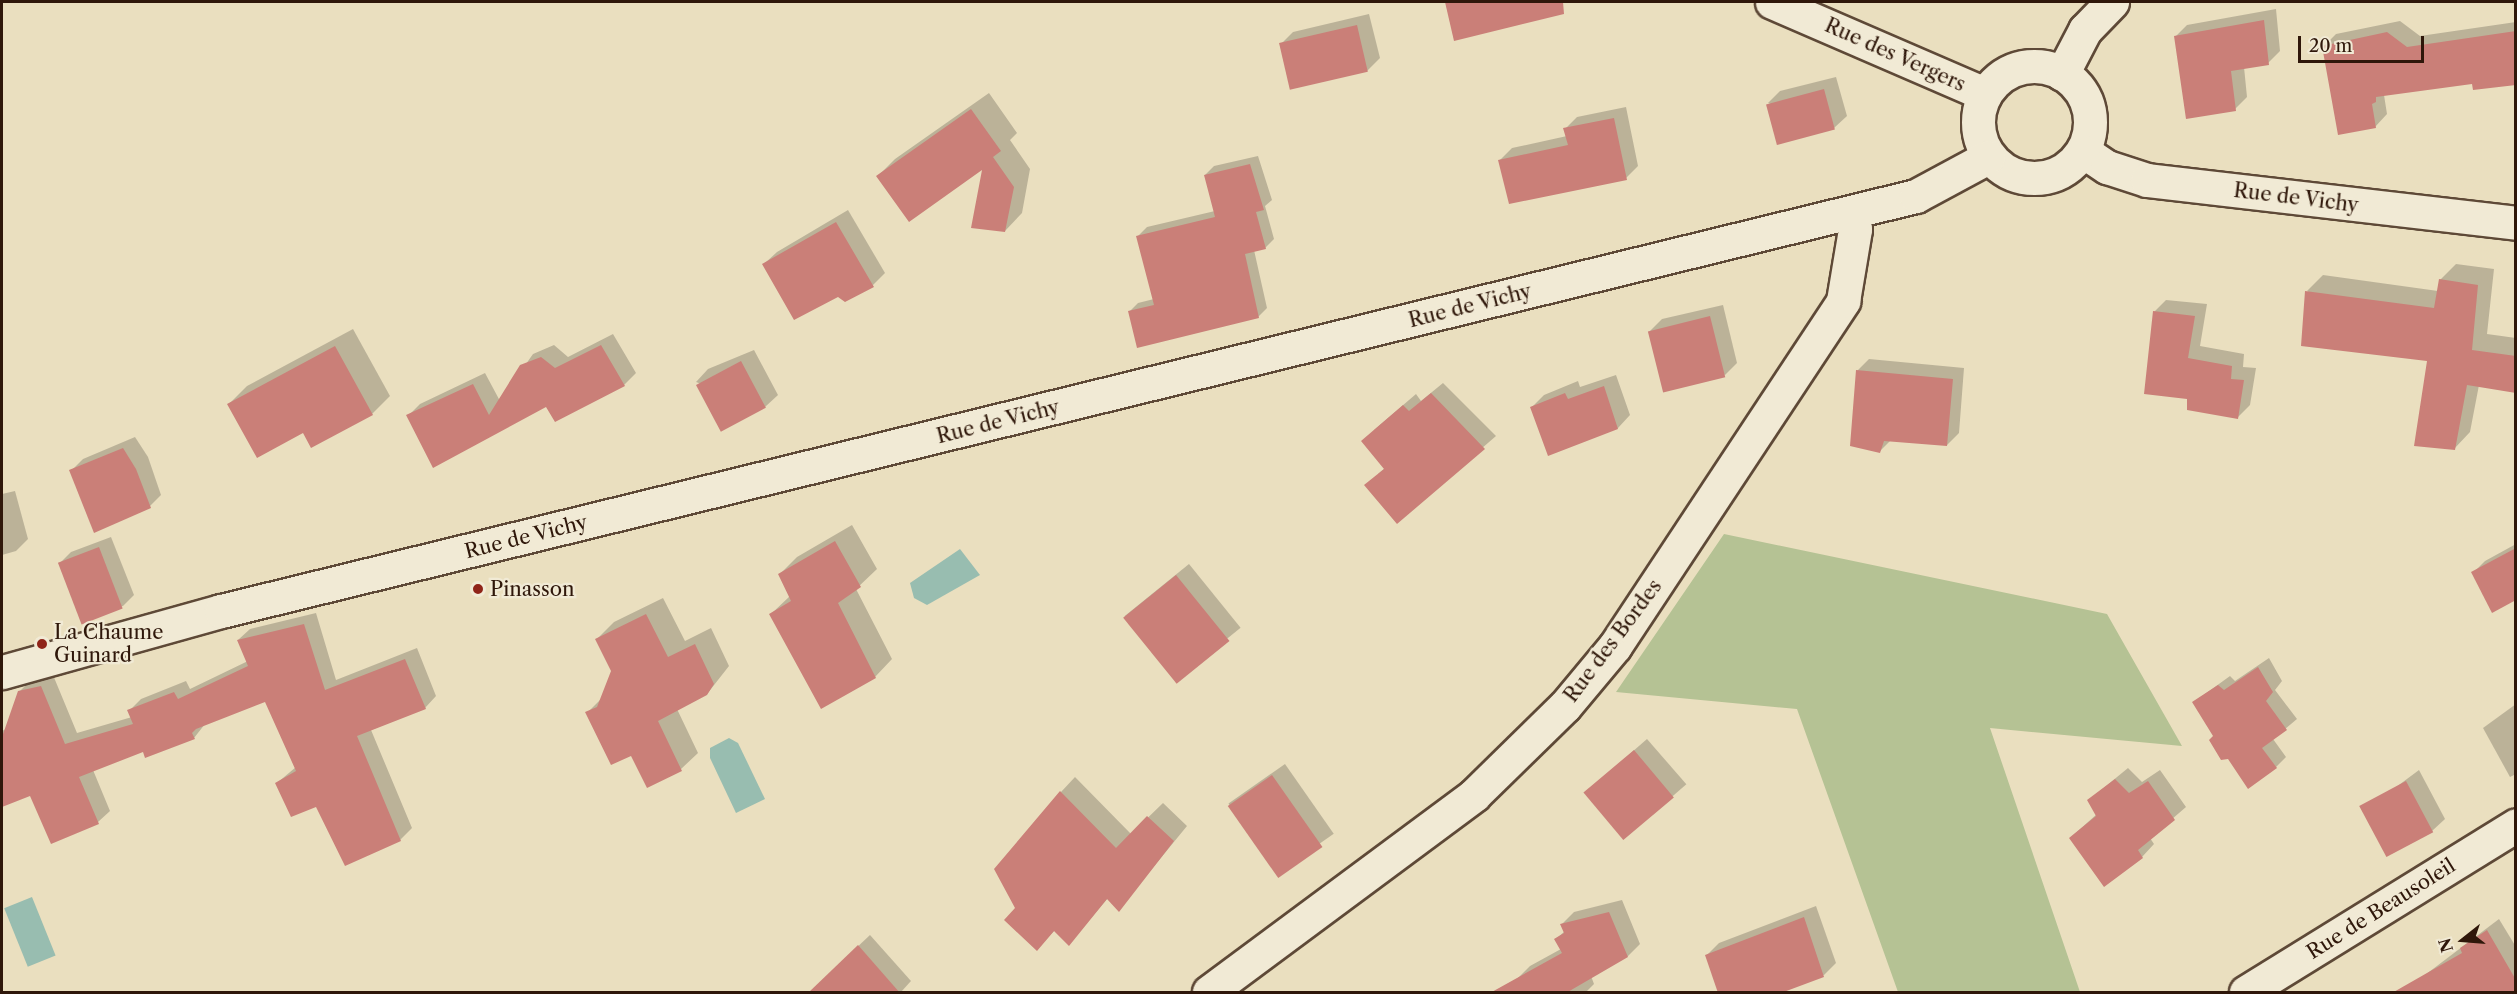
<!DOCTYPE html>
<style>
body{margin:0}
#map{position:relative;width:2517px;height:994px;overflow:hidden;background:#eadfbf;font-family:"Libre Caslon Text",serif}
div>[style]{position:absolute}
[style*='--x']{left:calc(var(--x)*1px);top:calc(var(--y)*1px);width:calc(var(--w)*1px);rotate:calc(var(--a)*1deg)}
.green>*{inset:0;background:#b5c294}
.water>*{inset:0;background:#98bdb0;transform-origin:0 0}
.shadow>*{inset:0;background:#0003;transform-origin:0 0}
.building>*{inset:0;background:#ca7f78;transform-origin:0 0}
.roads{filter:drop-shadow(2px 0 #5e4937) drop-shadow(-2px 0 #5e4937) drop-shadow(0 2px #5e4937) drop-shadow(0 -2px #5e4937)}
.street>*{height:33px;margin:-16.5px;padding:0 16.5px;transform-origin:16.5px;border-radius:16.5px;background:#f1ead5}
.secondary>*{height:33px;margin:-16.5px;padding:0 16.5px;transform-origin:16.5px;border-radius:16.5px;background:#f1ead5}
.secondary>.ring{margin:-16.5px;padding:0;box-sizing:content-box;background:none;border:33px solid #f1ead5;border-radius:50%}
.dots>*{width:16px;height:16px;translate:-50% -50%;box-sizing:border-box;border:3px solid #f1ead5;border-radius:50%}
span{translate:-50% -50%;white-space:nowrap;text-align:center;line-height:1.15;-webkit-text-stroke:4.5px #f1ead5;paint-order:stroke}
.street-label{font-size:20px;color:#2f170a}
.poi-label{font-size:20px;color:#2f170a}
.left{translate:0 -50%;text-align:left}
.frame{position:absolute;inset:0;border:3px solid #2f170a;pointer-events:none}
.north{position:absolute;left:2433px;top:910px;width:60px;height:60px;-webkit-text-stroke:4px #f1ead5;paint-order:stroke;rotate:253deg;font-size:16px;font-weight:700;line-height:24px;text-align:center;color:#2f170a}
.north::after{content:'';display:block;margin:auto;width:21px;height:27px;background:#2f170a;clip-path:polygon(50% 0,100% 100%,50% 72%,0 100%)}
.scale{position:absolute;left:2298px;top:36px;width:126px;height:27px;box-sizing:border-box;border:3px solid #2f170a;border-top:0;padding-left:8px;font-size:18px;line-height:21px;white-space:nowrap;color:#2f170a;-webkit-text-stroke:4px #f1ead5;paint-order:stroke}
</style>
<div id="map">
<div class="green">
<i style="clip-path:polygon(1724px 534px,2107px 614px,2182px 746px,1990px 728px,2080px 992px,1898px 992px,1797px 709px,1616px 692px)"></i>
</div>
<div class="water">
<i style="clip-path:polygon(960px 549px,980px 575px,927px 605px,914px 598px,910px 583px)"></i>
<i style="clip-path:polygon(729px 738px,738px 743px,765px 799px,736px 813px,710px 758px,710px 748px)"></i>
<i style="left:32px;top:897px;width:63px;height:30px;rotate:68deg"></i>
</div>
<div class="shadow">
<i style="clip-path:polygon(1446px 2px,1513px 2px,1517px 15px,1455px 39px)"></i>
<i style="clip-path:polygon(2276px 9px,2280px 51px,2268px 63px,2244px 67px,2247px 97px,2235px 109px,2175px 37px,2187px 25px)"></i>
<i style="clip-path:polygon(1369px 14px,1380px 58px,1367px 71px,1280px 45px,1293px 32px)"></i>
<i style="clip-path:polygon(2400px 21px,2420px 36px,2516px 22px,2516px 83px,2473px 82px,2384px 95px,2387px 114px,2375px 127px,2324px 46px,2336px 34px)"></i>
<i style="clip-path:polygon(1836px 77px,1847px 116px,1834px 128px,1768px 103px,1780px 91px)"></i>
<i style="clip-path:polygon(989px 93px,1017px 133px,1010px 140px,1030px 169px,1022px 213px,1005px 231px,984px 167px,878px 176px,895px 159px)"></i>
<i style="clip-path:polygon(1626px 107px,1638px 166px,1626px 178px,1500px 160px,1512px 148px,1567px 136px,1565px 129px,1577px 117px)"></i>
<i style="clip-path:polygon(1258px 156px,1272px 200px,1265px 206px,1274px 239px,1265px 248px,1254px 250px,1267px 308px,1258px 317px,1129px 312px,1138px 303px,1154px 299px,1138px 236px,1147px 227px,1215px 211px,1205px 175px,1214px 166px)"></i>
<i style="clip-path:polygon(848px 210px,885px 273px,873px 285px,764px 264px,777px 252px)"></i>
<i style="clip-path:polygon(2456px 264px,2494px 269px,2487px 334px,2516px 338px,2516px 391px,2479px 385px,2470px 432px,2454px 449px,2428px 360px,2307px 291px,2323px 275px,2438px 291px,2440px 280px)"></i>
<i style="clip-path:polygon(2166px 300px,2207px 304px,2200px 346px,2244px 354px,2243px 367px,2256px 368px,2250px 405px,2238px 417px,2188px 398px,2154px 312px)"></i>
<i style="clip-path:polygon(1723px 305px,1737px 363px,1725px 375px,1650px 331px,1662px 319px)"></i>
<i style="clip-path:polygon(353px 329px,390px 396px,372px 414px,303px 431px,229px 404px,247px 386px)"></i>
<i style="clip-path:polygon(613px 334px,636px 373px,624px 385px,547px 405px,434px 466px,408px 416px,420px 404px,485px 373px,500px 401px,533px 354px,554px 345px,568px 357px)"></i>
<i style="clip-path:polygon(754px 350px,778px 395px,765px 407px,696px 382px,708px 369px)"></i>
<i style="clip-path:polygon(1869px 359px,1964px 368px,1959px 433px,1947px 445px,1891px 440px,1880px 451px,1857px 371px)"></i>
<i style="clip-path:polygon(1616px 375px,1630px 415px,1618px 428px,1549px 454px,1532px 407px,1544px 395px,1578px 381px,1580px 387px)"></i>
<i style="clip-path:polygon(1443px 383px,1496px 436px,1397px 522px,1378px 474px,1385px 468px,1374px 430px,1416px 394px,1421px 401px)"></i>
<i style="clip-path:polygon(135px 437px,148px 457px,161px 495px,150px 506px,71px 471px,83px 459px)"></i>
<i style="clip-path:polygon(15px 491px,28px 539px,16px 551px,2px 555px,2px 494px)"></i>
<i style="clip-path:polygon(852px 525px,877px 569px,856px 589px,892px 659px,875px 677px,771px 614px,790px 596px,780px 574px,797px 557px)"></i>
<i style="clip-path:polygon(111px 537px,134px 595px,123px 606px,80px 616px,60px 563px,71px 552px)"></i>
<i style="clip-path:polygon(2516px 544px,2516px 598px,2473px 573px,2485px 561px)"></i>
<i style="left:1189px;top:564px;width:82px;height:83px;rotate:51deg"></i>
<i style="clip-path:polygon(663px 598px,685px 641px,711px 628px,729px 666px,707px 694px,677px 709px,698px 753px,681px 769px,632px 754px,587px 713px,602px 698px,613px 671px,597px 639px,614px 622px)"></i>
<i style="clip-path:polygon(316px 613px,336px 680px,417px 648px,436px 696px,425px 708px,371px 730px,412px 828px,400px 840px,316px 805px,277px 783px,296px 767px,266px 700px,205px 724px,194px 738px,144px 750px,93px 770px,110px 811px,98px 822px,52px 842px,31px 794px,2px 805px,2px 731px,6px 729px,19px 692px,31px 680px,53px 675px,77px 733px,132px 717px,129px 711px,141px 699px,186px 681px,190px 689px,248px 661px,238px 640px,250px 629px)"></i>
<i style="clip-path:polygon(2269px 658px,2282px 681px,2275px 690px,2297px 719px,2273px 739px,2286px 757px,2276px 767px,2214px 736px,2194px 702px,2230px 676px,2235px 681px)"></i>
<i style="clip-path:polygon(2516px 704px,2516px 774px,2510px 777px,2483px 728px)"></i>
<i style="left:1647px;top:739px;width:60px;height:82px;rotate:49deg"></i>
<i style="left:1285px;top:764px;width:85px;height:69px;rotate:55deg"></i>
<i style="clip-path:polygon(2128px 768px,2142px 782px,2160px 770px,2186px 807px,2150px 838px,2154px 844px,2142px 857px,2070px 838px,2097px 814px,2089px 800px)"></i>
<i style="clip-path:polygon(2419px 770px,2445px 819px,2432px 831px,2364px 811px)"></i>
<i style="clip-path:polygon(1075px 777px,1131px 834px,1163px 803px,1187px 826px,1119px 909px,1108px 898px,1069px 944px,1055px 930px,1037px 949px,1017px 908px,1061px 792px)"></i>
<i style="clip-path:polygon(1622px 900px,1640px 944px,1628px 956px,1591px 976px,1594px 984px,1586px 992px,1525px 992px,1518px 978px,1530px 966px,1561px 949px,1556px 939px,1565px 931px,1562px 924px,1574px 912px)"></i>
<i style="clip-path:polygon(1816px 906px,1836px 963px,1824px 975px,1778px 992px,1707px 955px,1719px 943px)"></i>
<i style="clip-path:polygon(2499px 919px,2516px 947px,2516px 987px,2421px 978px)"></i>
<i style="clip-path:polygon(870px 935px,911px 981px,901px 992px,826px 992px,834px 969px)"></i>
</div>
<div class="building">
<i style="clip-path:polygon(1445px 2px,1563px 2px,1564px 14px,1454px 41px)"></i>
<i style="clip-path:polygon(2264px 20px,2269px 65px,2231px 71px,2236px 111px,2186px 119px,2174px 36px)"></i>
<i style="left:1357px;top:25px;width:48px;height:80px;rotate:77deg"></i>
<i style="clip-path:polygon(2516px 31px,2516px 85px,2473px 90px,2472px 84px,2376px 97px,2376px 102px,2372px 104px,2376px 128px,2338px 135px,2322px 46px,2387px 32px,2407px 47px)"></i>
<i style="left:1824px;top:89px;width:42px;height:60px;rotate:75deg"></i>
<i style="clip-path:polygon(971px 109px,1001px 151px,993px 157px,1014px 187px,1005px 232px,971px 228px,982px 170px,909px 222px,876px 176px)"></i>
<i style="clip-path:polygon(1614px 118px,1627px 180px,1509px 204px,1498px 160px,1568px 145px,1563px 128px)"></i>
<i style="clip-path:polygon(1250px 164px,1264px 210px,1256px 212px,1266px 249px,1245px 254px,1259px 318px,1137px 348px,1128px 311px,1154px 305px,1136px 236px,1215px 217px,1204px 175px)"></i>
<i style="clip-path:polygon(836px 222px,874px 287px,845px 302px,838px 297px,794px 320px,762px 264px)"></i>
<i style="clip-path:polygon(2439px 279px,2478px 285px,2472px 350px,2516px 356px,2516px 393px,2467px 385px,2455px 450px,2414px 446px,2427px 361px,2301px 346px,2305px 291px,2434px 308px)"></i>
<i style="clip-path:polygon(2153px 311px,2195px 316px,2188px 358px,2232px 366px,2231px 379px,2244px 380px,2238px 419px,2187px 410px,2187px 399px,2144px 394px)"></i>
<i style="left:1710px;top:316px;width:63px;height:64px;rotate:76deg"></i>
<i style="clip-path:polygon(601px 345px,625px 386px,555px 422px,546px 407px,433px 468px,406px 415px,473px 384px,489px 415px,520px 365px,541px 357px,555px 368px)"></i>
<i style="clip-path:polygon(335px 346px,373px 415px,311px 448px,303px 433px,257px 458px,227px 404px)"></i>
<i style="left:741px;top:361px;width:53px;height:51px;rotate:62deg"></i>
<i style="clip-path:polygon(1856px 370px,1953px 379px,1947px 446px,1884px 441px,1880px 453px,1850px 446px)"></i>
<i style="clip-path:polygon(1604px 386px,1618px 429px,1548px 456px,1530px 407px,1565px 393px,1568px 399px)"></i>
<i style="clip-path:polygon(1431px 393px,1485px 449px,1397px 524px,1364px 485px,1384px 469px,1361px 441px,1403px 405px,1409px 411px)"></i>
<i style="clip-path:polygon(123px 448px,136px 469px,151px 508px,94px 533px,69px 470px)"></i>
<i style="clip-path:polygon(835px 541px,861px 587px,838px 603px,876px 678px,821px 709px,769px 614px,791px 601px,778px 574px)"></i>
<i style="left:99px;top:547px;width:66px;height:44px;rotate:69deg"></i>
<i style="clip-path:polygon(2516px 548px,2516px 600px,2492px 613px,2471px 572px)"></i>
<i style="left:1176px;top:575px;width:85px;height:68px;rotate:51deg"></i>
<i style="clip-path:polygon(646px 614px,668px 657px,695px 644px,714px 684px,707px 695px,658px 721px,682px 771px,647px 788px,631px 756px,611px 765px,585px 712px,597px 707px,611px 671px,595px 639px)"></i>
<i style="clip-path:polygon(304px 624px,325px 690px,405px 659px,426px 709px,357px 736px,401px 841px,345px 866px,316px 807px,291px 817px,275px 783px,296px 771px,265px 702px,196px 729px,192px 733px,195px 739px,145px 758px,143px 752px,79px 777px,99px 824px,51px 844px,30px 796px,2px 807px,2px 737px,18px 691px,41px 686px,65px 744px,133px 724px,127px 710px,174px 692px,178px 699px,248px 666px,237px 640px)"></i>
<i style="clip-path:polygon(2258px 667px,2273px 692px,2266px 701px,2287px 730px,2262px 748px,2277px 768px,2248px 789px,2228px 759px,2221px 760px,2209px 740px,2213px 736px,2192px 702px,2218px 685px,2224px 690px)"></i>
<i style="left:1634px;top:750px;width:62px;height:66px;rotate:50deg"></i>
<i style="left:1272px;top:775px;width:88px;height:54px;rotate:55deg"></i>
<i style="clip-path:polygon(2115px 779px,2129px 793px,2148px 781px,2175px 820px,2138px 850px,2143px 858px,2104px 887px,2069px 838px,2096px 816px,2087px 800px)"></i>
<i style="left:2406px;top:781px;width:58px;height:53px;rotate:62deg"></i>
<i style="clip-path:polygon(1060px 791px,1116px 848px,1147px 816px,1174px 841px,1119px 912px,1107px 899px,1069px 946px,1054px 931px,1037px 951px,1004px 920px,1015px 908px,994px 869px)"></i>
<i style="clip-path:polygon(1609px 912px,1628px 957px,1566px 993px,1490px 993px,1562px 953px,1554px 939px,1564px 933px,1560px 924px)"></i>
<i style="clip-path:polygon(1804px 917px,1824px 977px,1781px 993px,1718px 993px,1705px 955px)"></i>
<i style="clip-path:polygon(2487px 930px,2516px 980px,2516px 993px,2392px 993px,2462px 953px,2460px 948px)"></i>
<i style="clip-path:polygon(858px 945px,900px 993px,808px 993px)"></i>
</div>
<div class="roads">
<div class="street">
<i style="--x:1772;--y:2;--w:232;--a:23.4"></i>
<i style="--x:1209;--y:992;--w:330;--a:-36.6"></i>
<i style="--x:1474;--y:795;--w:127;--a:-44.4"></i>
<i style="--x:1565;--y:706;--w:78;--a:-50.2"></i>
<i style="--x:1615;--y:646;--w:414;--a:-56.5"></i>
<i style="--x:1843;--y:301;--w:73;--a:-80.5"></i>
<i style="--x:1855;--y:229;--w:17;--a:-103"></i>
<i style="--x:2246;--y:992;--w:317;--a:-31.7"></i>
</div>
<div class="secondary">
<i class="ring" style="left:1978px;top:66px;width:79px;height:79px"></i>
<i style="--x:2062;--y:74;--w:50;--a:-62.4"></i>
<i style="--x:2085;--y:30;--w:39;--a:-46"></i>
<i style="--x:2083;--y:151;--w:29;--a:34"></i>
<i style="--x:2107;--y:167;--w:42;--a:18"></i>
<i style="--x:2147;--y:180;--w:371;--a:6.6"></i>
<i style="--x:2;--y:672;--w:227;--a:-15.6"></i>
<i style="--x:221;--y:611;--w:1745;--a:-13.76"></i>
<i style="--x:1916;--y:196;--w:82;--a:-28.4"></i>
</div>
</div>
<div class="dots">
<i style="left:478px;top:589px;background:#8f2418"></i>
<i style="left:42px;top:644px;background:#8f2418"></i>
</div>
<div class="street-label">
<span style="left:1895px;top:55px;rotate:24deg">Rue des Vergers</span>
<span style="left:2296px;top:198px;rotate:7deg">Rue de Vichy</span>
<span style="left:1470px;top:306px;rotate:-14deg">Rue de Vichy</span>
<span style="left:998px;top:422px;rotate:-14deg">Rue de Vichy</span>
<span style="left:526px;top:537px;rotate:-14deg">Rue de Vichy</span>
<span style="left:1613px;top:641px;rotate:-53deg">Rue des Bordes</span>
<span style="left:2381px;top:909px;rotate:-32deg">Rue de Beausoleil</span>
</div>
<div class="poi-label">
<span class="left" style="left:490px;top:589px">Pinasson</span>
<span class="left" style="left:54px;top:644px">La Chaume<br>Guinard</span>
</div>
<div class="frame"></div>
<div class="north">N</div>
<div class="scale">20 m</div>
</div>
